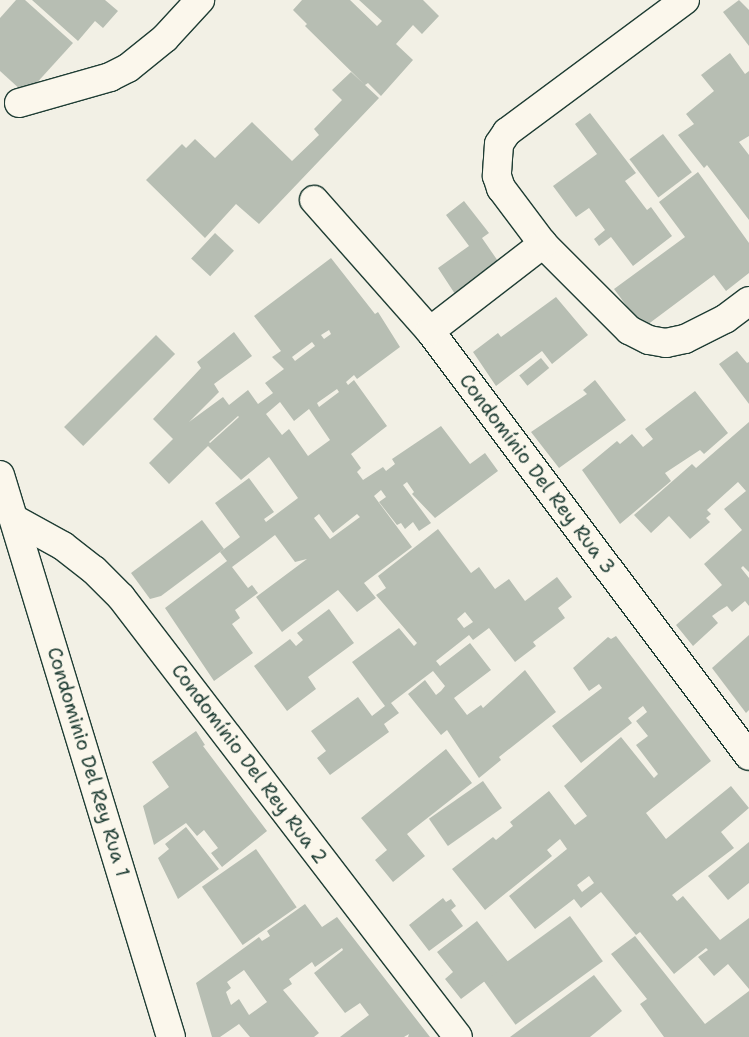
<!DOCTYPE html>
<meta charset="utf-8">
<style>
body{margin:0}
#map{position:relative;width:749px;height:1037px;overflow:hidden;background:#f2f0e5;font-family:"Shantell Sans",sans-serif}
div>[style]{position:absolute}
[style*='--x']{left:calc(var(--x)*1px);top:calc(var(--y)*1px);width:calc(var(--w)*1px);rotate:calc(var(--a)*1deg)}
.building>*{inset:0;background:#b7beb3;transform-origin:0 0}
.roads{filter:drop-shadow(1px 0 #1f3d34) drop-shadow(-1px 0 #1f3d34) drop-shadow(0 1px #1f3d34) drop-shadow(0 -1px #1f3d34)}
.minor>*{height:28px;margin:-14px;padding:0 14px;transform-origin:14px;border-radius:14px;background:#fbf7ec}
.tertiary>*{height:28px;margin:-14px;padding:0 14px;transform-origin:14px;border-radius:14px;background:#fbf7ec}
span{translate:-50% -50%;white-space:nowrap;text-align:center;line-height:1.15;-webkit-text-stroke:4.5px #fbf7ec;paint-order:stroke}
.street-label{font-size:19px;color:#1f3d34}
</style>
<div id="map">
<div class="building">
<i style="clip-path:polygon(16px 0,25px 0,73px 43px,33px 87px,22px 91px,0 71px,0 18px)"></i>
<i style="clip-path:polygon(32px 0,105px 0,118px 11px,103px 28px,95px 21px,78px 41px)"></i>
<i style="clip-path:polygon(302px 0,350px 0,377px 26px,382px 21px,359px 0,423px 0,439px 16px,422px 34px,413px 25px,396px 44px,413px 60px,381px 96px,368px 83px,365px 85px,379px 98px,259px 224px,236px 204px,205px 238px,146px 180px,182px 144px,186px 148px,195px 139px,215px 158px,252px 122px,292px 161px,319px 135px,314px 129px,342px 100px,332px 90px,351px 72px,364px 84px,305px 26px,307px 24px,293px 10px)"></i>
<i style="clip-path:polygon(739px 0,749px 10px,749px 46px,723px 12px)"></i>
<i style="clip-path:polygon(730px 53px,745px 74px,749px 71px,749px 136px,739px 142px,749px 155px,749px 220px,707px 165px,704px 168px,678px 135px,694px 124px,686px 114px,714px 91px,701px 75px)"></i>
<i style="clip-path:polygon(590px 113px,636px 173px,625px 181px,647px 210px,651px 207px,672px 236px,633px 266px,611px 237px,599px 246px,594px 239px,605px 230px,589px 208px,576px 217px,553px 186px,597px 154px,575px 124px)"></i>
<i style="left:663px;top:134px;width:48px;height:42px;rotate:53deg"></i>
<i style="clip-path:polygon(698px 172px,749px 243px,749px 273px,726px 291px,714px 275px,643px 328px,614px 289px,685px 237px,659px 202px)"></i>
<i style="clip-path:polygon(464px 201px,489px 233px,482px 238px,500px 264px,455px 294px,438px 268px,469px 246px,446px 215px)"></i>
<i style="left:215px;top:233px;width:26px;height:35px;rotate:43deg"></i>
<i style="clip-path:polygon(evenodd,331px 258px,375px 314px,378px 312px,400px 347px,357px 379px,354px 375px,346px 382px,348px 385px,354px 380px,387px 426px,351px 454px,361px 468px,357px 472px,363px 480px,383px 467px,386px 471px,395px 464px,392px 459px,441px 426px,470px 464px,485px 453px,498px 471px,435px 518px,412px 494px,414px 492px,407px 482px,403px 485px,431px 523px,419px 531px,413px 522px,405px 529px,401px 523px,397px 525px,379px 502px,386px 497px,381px 490px,374px 496px,412px 547px,364px 583px,376px 598px,357px 612px,338px 590px,282px 632px,256px 597px,307px 559px,295px 562px,275px 535px,232px 567px,248px 588px,252px 585px,258px 593px,235px 610px,240px 618px,232px 624px,253px 653px,214px 681px,165px 608px,227px 561px,220px 552px,240px 537px,215px 503px,249px 478px,274px 512px,264px 519px,266px 522px,298px 498px,269px 457px,241px 480px,208px 446px,169px 484px,149px 463px,173px 439px,153px 419px,201px 368px,197px 362px,234px 332px,252px 356px,214px 384px,219px 392px,189px 422px,223px 397px,229px 405px,248px 390px,258px 404px,273px 393px,265px 383px,284px 369px,272px 357px,281px 351px,254px 316px,331px 258px,329px 330px,331px 334px,324px 339px,321px 335px,329px 330px,331px 258px,312px 342px,315px 346px,295px 361px,292px 357px,312px 342px,331px 258px,337px 389px,339px 392px,319px 407px,317px 403px,337px 389px,331px 258px,280px 402px,294px 421px,309px 409px,330px 440px,308px 456px,289px 429px,282px 435px,266px 414px,280px 402px,331px 258px,238px 416px,239px 417px,210px 443px,209px 442px,238px 416px,331px 258px,319px 514px,333px 533px,357px 514px,360px 517px,330px 539px,314px 518px,319px 514px)"></i>
<i style="clip-path:polygon(556px 297px,588px 335px,552px 364px,542px 351px,496px 386px,473px 352px,498px 333px,501px 337px)"></i>
<i style="left:156px;top:335px;width:27px;height:130px;rotate:45deg"></i>
<i style="clip-path:polygon(737px 351px,747px 363px,749px 362px,749px 404px,719px 364px)"></i>
<i style="left:541px;top:358px;width:13px;height:28px;rotate:51deg"></i>
<i style="clip-path:polygon(595px 380px,626px 420px,559px 468px,531px 432px,587px 394px,583px 390px)"></i>
<i style="clip-path:polygon(695px 391px,728px 433px,704px 454px,700px 450px,665px 473px,671px 481px,620px 524px,582px 470px,617px 441px,620px 444px,632px 434px,643px 447px,653px 439px,645px 429px)"></i>
<i style="clip-path:polygon(749px 422px,749px 572px,743px 566px,741px 568px,749px 578px,749px 606px,745px 601px,732px 612px,727px 606px,719px 611px,712px 616px,718px 623px,693px 646px,676px 625px,722px 585px,704px 564px,742px 530px,724px 509px,746px 491px,738px 482px,707px 510px,711px 514px,706px 518px,710px 522px,690px 539px,669px 516px,651px 533px,634px 515px,692px 464px,696px 468px)"></i>
<i style="clip-path:polygon(202px 520px,224px 549px,161px 596px,150px 599px,131px 573px)"></i>
<i style="clip-path:polygon(evenodd,438px 529px,471px 573px,479px 567px,495px 589px,509px 579px,525px 601px,557px 577px,572px 597px,558px 608px,565px 618px,533px 642px,536px 646px,515px 662px,489px 628px,473px 640px,469px 635px,436px 661px,440px 666px,470px 643px,491px 670px,454px 698px,467px 715px,481px 705px,483px 708px,525px 670px,556px 712px,499px 757px,501px 760px,479px 778px,447px 730px,441px 735px,408px 694px,425px 680px,436px 695px,441px 691px,445px 686px,433px 671px,391px 703px,399px 713px,384px 724px,389px 732px,330px 775px,317px 758px,326px 751px,311px 731px,358px 697px,372px 716px,385px 706px,352px 662px,399px 628px,414px 646px,417px 643px,376px 595px,386px 588px,378px 576px,438px 529px,465px 612px,473px 622px,464px 628px,457px 619px,465px 612px)"></i>
<i style="clip-path:polygon(329px 609px,354px 643px,308px 677px,316px 689px,287px 711px,254px 666px,290px 639px,296px 646px,303px 640px,297px 633px)"></i>
<i style="clip-path:polygon(749px 635px,749px 710px,746px 713px,712px 668px)"></i>
<i style="clip-path:polygon(evenodd,616px 636px,711px 761px,646px 813px,666px 839px,731px 786px,749px 808px,721px 832px,734px 848px,672px 895px,677px 901px,683px 896px,720px 940px,749px 918px,749px 989px,728px 964px,714px 976px,698px 957px,708px 950px,706px 948px,674px 974px,640px 932px,636px 935px,601px 892px,581px 908px,574px 899px,535px 929px,509px 896px,567px 849px,560px 839px,547px 850px,552px 856px,485px 910px,452px 869px,493px 837px,496px 840px,513px 826px,510px 822px,549px 791px,575px 825px,587px 816px,564px 786px,621px 737px,654px 778px,658px 774px,636px 745px,648px 736px,636px 721px,647px 712px,643px 706px,628px 718px,632px 723px,581px 763px,552px 726px,602px 688px,599px 684px,589px 691px,573px 668px,608px 637px,611px 639px,616px 636px,589px 876px,594px 883px,582px 892px,577px 885px,589px 876px)"></i>
<i style="clip-path:polygon(196px 731px,205px 745px,203px 746px,267px 831px,222px 867px,211px 853px,218px 848px,204px 830px,197px 836px,186px 823px,154px 845px,143px 806px,169px 787px,152px 762px)"></i>
<i style="clip-path:polygon(446px 749px,472px 783px,407px 834px,425px 856px,393px 882px,375px 860px,387px 850px,361px 818px)"></i>
<i style="left:483px;top:781px;width:33px;height:66px;rotate:55deg"></i>
<i style="clip-path:polygon(186px 827px,219px 869px,178px 899px,158px 858px,169px 849px,165px 844px)"></i>
<i style="clip-path:polygon(749px 842px,749px 883px,728px 900px,708px 876px)"></i>
<i style="left:256px;top:849px;width:71px;height:66px;rotate:55deg"></i>
<i style="clip-path:polygon(443px 898px,446px 902px,451px 899px,456px 906px,451px 910px,463px 926px,429px 951px,409px 925px)"></i>
<i style="clip-path:polygon(evenodd,305px 904px,322px 927px,337px 917px,430px 1037px,408px 1037px,409px 1034px,404px 1037px,340px 1037px,369px 1015px,360px 1003px,345px 1013px,314px 973px,343px 950px,342px 948px,315px 967px,312px 962px,289px 979px,292px 984px,283px 990px,319px 1033px,314px 1037px,250px 1037px,239px 1024px,220px 1037px,212px 1037px,196px 983px,259px 937px,262px 941px,270px 936px,267px 931px,305px 904px,244px 970px,267px 1002px,249px 1015px,239px 999px,231px 1005px,226px 992px,231px 988px,227px 982px,244px 970px)"></i>
<i style="left:570px;top:916px;width:56px;height:108px;rotate:54deg"></i>
<i style="clip-path:polygon(477px 921px,509px 963px,461px 999px,445px 979px,453px 972px,437px 952px)"></i>
<i style="clip-path:polygon(635px 936px,705px 1024px,749px 991px,749px 1037px,664px 1037px,640px 1004px,647px 999px,611px 954px)"></i>
<i style="clip-path:polygon(594px 975px,622px 1011px,590px 1037px,510px 1037px)"></i>
</div>
<div class="roads">
<div class="minor">
<i style="--x:685;--y:0;--w:222;--a:143.4"></i>
<i style="--x:507;--y:132;--w:14;--a:124"></i>
<i style="--x:499;--y:144;--w:32;--a:94"></i>
<i style="--x:497;--y:176;--w:13;--a:72"></i>
<i style="--x:501;--y:188;--w:70;--a:53.1"></i>
<i style="--x:543;--y:244;--w:122;--a:45"></i>
<i style="--x:629;--y:330;--w:22;--a:27"></i>
<i style="--x:649;--y:340;--w:17;--a:10"></i>
<i style="--x:666;--y:343;--w:19;--a:-12"></i>
<i style="--x:685;--y:339;--w:45;--a:-26.6"></i>
<i style="--x:725;--y:319;--w:30;--a:-37"></i>
<i style="--x:19;--y:103;--w:95;--a:-15.9"></i>
<i style="--x:110;--y:77;--w:20;--a:-27"></i>
<i style="--x:128;--y:68;--w:48;--a:-39"></i>
<i style="--x:165;--y:38;--w:52;--a:-47.4"></i>
<i style="--x:314;--y:200;--w:175;--a:48.5"></i>
<i style="--x:430;--y:331;--w:531;--a:53.11"></i>
<i style="--x:430;--y:331;--w:143;--a:-37.6"></i>
<i style="--x:14;--y:519;--w:56;--a:28.9"></i>
<i style="--x:63;--y:546;--w:39;--a:38"></i>
<i style="--x:94;--y:570;--w:38;--a:45"></i>
<i style="--x:121;--y:597;--w:554;--a:52.55"></i>
</div>
<div class="tertiary">
<i style="--x:0;--y:475;--w:587;--a:73.08"></i>
</div>
</div>
<div class="street-label">
<span style="left:537px;top:474px;rotate:53deg">Condomínio Del Rey Rua 3</span>
<span style="left:88px;top:762px;rotate:73deg">Condominio Del Rey Rua 1</span>
<span style="left:249px;top:764px;rotate:53deg">Condomínio Del Rey Rua 2</span>
</div>
</div>
